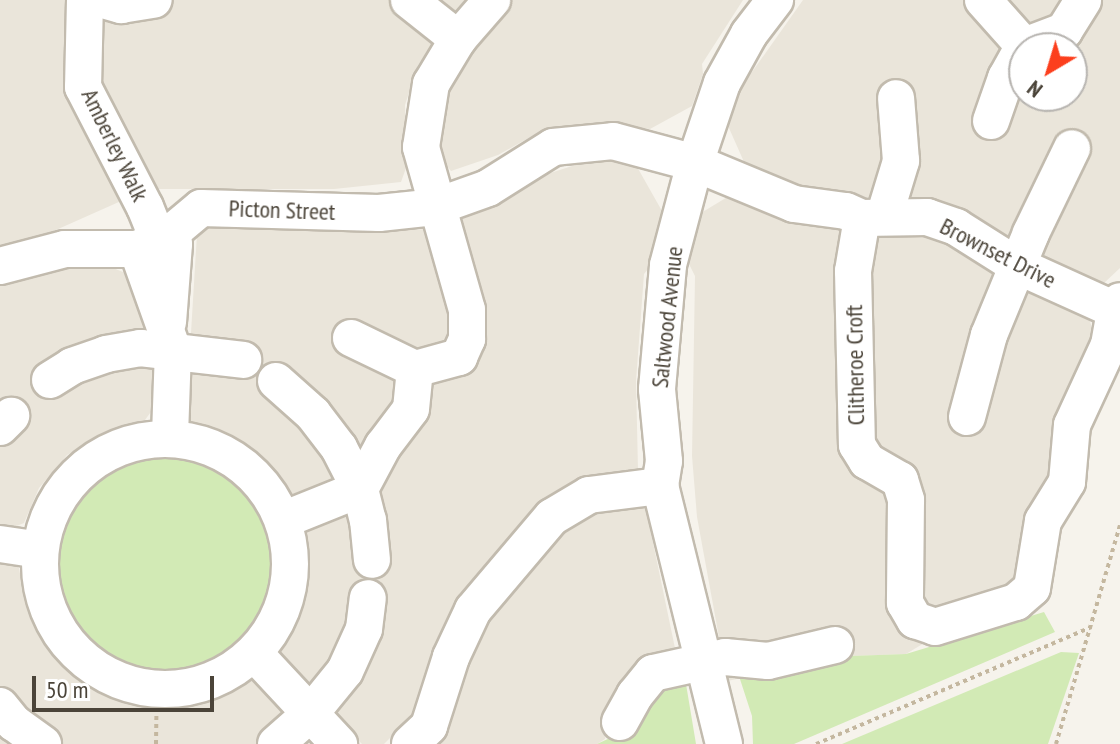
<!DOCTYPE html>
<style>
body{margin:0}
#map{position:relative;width:1120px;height:744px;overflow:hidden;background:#f6f3ec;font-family:"PT Sans Narrow",sans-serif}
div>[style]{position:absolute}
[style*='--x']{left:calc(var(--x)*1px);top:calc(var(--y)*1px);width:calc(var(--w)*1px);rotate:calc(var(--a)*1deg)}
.residential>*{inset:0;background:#eae5da}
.green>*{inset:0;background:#d2eab5}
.round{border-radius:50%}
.path>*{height:4px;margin-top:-2px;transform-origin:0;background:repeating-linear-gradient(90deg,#c4b79f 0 4px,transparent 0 8px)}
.roads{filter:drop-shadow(2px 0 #c2bbae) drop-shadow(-2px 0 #c2bbae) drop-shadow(0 2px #c2bbae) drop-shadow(0 -2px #c2bbae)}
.minor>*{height:36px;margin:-18px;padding:0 18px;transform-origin:18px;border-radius:18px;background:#fff}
.minor>.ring{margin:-18px;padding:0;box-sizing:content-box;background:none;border:36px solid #fff;border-radius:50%}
span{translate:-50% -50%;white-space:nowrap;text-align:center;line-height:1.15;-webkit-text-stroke:6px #fff;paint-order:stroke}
.street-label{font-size:24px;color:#4b4439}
.north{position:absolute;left:1008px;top:32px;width:80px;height:80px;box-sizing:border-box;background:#fff;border:2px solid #b7b4b0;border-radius:50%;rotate:218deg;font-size:22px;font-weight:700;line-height:32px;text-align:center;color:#4b4439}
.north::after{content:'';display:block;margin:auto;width:28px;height:36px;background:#fc3f1d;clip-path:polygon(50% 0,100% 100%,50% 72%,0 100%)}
.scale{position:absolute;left:32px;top:676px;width:182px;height:36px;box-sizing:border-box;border:4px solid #4b4439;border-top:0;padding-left:10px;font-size:24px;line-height:28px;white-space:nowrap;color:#4b4439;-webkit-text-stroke:6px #fff;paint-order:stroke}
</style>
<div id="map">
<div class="residential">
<i style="clip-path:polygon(0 0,466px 0,418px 65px,405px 105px,406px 168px,401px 182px,334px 189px,148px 189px,47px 234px,0 249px)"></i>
<i style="clip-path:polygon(511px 0,743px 0,702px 64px,703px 74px,692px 106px,650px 129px,617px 125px,567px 126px,532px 136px,498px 155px,451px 171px,441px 159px,438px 124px,454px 72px)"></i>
<i style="clip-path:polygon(evenodd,803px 0,1120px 0,1120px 268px,1103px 284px,1072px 275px,872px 206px,847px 193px,792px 184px,744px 162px,725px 119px,741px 78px,752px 72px,803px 0,1024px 48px,1072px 48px,1072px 96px,1024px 96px,1024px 48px)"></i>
<i style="clip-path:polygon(594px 159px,636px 165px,662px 211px,652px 264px,644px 274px,636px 381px,638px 470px,558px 494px,519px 528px,480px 572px,452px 617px,416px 712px,384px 744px,362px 744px,275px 656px,276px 648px,294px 612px,302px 574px,301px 537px,286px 494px,262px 463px,229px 439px,192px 425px,186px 415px,197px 234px,214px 219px,369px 231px,428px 229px,498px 203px,541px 176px)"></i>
<i style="clip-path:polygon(734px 193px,956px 239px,1085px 308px,1097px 341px,1026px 568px,1009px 592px,906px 654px,851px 656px,727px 681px,697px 517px,692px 456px,695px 276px,689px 264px,696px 216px)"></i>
<i style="clip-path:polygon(77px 267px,113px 268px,128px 274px,154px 362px,153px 409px,145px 420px,104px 433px,67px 455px,39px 488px,24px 523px,9px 529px,0 528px,0 283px)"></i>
<i style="clip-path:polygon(637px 504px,646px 509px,676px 653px,611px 711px,605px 739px,597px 744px,431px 744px,469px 654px,502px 597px,542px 551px,576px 521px,602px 509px)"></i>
<i style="clip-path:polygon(0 559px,12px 560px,19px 568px,26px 607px,44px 641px,72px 675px,110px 696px,163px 705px,207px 698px,241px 679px,255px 681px,318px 744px,0 744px)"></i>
</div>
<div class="green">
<i class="round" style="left:55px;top:455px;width:218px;height:218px"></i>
<i style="clip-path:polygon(1044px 612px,1055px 632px,794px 744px,753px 744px,752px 716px,738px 673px,782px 678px,850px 656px,906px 654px)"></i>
<i style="clip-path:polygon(1061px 652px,1079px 653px,1048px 744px,842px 744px)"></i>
<i style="clip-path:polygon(686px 684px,696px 744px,597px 744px,625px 731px,661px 690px)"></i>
</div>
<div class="path">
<i style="--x:156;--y:744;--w:71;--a:-89.2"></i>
<i style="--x:816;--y:744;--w:299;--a:-23"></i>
<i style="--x:1056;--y:744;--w:228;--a:-73.7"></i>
</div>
<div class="roads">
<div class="minor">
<i style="--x:85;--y:0;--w:87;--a:91.3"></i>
<i style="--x:83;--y:87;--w:135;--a:62.7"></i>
<i style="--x:145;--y:207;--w:35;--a:68"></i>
<i style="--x:103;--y:0;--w:19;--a:16"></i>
<i style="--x:121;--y:5;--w:33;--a:-9"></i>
<i style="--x:409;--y:0;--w:63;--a:38.5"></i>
<i style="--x:983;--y:0;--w:62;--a:48.3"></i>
<i style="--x:1024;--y:46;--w:43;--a:-20.6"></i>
<i style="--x:1064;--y:31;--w:36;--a:-58"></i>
<i style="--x:991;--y:121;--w:46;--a:-70.8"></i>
<i style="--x:1006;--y:78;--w:37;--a:-61"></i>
<i style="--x:884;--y:217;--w:59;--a:-73.1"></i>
<i style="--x:901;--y:161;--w:63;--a:-94.5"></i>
<i style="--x:862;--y:218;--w:54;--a:99.6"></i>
<i style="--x:853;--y:271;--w:174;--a:88.7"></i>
<i style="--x:857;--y:445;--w:19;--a:58"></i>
<i style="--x:867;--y:461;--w:38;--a:30"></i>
<i style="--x:900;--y:480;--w:21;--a:73"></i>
<i style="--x:906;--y:500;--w:103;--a:90.6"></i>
<i style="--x:905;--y:603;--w:20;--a:60"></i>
<i style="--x:915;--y:620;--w:21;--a:19"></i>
<i style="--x:935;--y:627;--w:85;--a:-17.2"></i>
<i style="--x:1016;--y:602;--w:21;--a:-41"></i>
<i style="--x:1032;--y:588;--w:68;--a:-80.7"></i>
<i style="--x:1043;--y:521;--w:46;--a:-58.4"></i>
<i style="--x:1067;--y:482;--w:57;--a:-85"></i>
<i style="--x:1072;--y:425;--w:88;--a:-65.2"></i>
<i style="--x:1109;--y:345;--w:36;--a:-80"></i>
<i style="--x:1115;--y:310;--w:10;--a:-61"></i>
<i style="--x:137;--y:249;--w:107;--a:70.4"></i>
<i style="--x:173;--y:350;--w:88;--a:92"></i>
<i style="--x:0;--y:266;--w:67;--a:-14.7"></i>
<i style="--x:65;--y:249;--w:72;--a:0"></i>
<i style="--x:137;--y:249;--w:38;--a:-25"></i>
<i style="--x:171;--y:233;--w:39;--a:-40"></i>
<i style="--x:201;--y:208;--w:178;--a:1.6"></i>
<i style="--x:379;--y:213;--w:56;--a:-6.1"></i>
<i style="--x:435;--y:207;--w:56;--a:-19.7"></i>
<i style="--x:488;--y:188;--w:77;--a:-32.2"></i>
<i style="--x:553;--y:147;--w:60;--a:-5.7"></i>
<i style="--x:613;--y:141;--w:85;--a:15"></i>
<i style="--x:695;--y:163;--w:107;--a:22.5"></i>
<i style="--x:794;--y:204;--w:52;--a:7.7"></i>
<i style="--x:846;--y:211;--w:17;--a:24"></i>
<i style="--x:862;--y:218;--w:65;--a:-0.9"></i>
<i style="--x:927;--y:217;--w:31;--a:19"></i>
<i style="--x:956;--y:227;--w:73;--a:32.2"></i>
<i style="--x:1018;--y:266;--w:107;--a:24.4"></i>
<i style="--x:168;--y:322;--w:78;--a:-85.6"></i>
<i style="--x:174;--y:244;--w:11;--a:-105"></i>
<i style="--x:351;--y:338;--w:71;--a:25.8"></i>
<i style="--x:415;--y:369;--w:46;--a:-15.3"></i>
<i style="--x:459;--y:357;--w:20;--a:-66"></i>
<i style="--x:467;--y:339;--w:29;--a:-90"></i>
<i style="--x:467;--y:310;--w:169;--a:-105.8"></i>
<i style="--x:421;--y:147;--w:64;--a:-81"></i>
<i style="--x:431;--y:84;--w:52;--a:-59"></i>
<i style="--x:458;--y:39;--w:52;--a:-48.9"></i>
<i style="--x:50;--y:380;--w:26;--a:-32"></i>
<i style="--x:72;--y:366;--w:36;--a:-19"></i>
<i style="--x:106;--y:354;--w:35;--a:-10"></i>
<i style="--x:140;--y:348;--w:104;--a:6.6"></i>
<i style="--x:276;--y:381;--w:50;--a:41.7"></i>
<i style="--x:313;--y:414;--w:43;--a:52.6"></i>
<i style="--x:339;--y:448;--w:46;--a:62.9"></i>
<i style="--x:360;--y:489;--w:32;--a:76"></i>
<i style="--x:368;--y:520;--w:40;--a:84.3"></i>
<i style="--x:967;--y:417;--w:85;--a:-75"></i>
<i style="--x:989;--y:335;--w:110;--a:-67.6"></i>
<i style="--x:1031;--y:233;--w:94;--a:-64.2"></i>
<i style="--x:0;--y:427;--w:16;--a:-45"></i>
<i class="ring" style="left:40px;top:439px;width:214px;height:214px"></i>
<i style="--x:283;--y:520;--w:83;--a:-21.9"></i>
<i style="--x:360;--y:489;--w:49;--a:-61.9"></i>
<i style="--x:383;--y:446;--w:46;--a:-52.9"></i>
<i style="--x:411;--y:409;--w:40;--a:-84.3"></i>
<i style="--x:0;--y:544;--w:40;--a:8.5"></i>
<i style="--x:254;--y:653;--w:125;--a:47"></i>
<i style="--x:0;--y:706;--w:22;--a:51"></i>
<i style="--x:14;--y:723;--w:36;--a:36"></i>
<i style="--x:620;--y:722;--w:31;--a:-61"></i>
<i style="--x:635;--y:695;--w:28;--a:-51"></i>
<i style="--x:653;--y:673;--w:74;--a:-12.5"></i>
<i style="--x:725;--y:657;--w:43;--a:5.3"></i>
<i style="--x:768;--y:661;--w:69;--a:-13.4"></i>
<i style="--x:276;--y:744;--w:45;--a:-41.4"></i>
<i style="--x:310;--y:714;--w:55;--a:-50.9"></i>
<i style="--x:345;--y:671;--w:46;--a:-65.7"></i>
<i style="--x:364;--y:629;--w:31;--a:-83"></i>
<i style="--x:410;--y:744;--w:26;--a:-43"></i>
<i style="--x:429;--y:726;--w:72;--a:-72.3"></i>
<i style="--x:451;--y:657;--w:52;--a:-64.9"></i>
<i style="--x:473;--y:610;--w:122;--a:-49.7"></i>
<i style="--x:552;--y:517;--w:43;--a:-30.7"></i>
<i style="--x:589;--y:495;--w:72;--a:-7.2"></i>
<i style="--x:724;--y:744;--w:266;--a:-103.9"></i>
<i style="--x:660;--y:486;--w:25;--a:-81"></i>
<i style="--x:664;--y:461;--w:72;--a:-95.6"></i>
<i style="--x:657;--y:389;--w:124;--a:-84.9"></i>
<i style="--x:668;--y:265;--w:106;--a:-75.2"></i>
<i style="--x:695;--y:163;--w:84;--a:-71.4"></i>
<i style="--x:722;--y:83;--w:56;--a:-61.1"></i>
<i style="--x:749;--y:34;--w:43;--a:-52.6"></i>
</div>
</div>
<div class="street-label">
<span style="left:115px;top:145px;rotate:64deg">Amberley Walk</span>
<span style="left:282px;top:210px;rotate:2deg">Picton Street</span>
<span style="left:998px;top:253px;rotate:27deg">Brownset Drive</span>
<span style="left:667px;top:317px;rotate:-84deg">Saltwood Avenue</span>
<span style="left:855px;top:365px;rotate:-91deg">Clitheroe Croft</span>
</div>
<div class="north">N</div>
<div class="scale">50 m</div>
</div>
